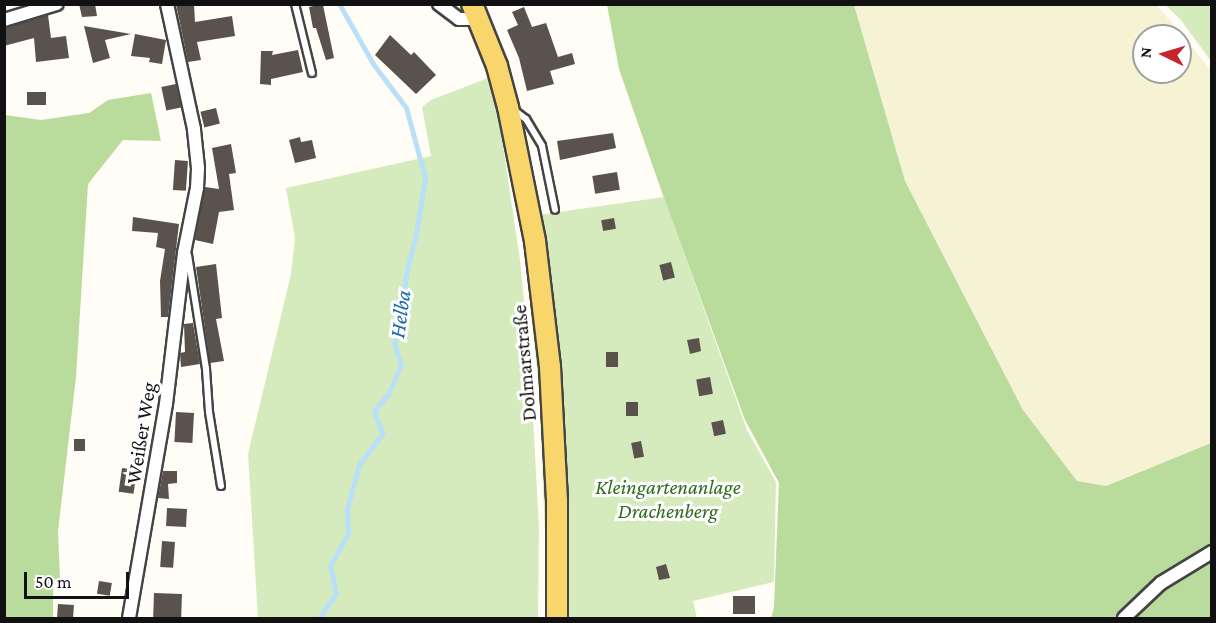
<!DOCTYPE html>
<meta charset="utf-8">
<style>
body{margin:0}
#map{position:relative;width:1216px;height:623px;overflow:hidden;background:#fffdf5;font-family:"Crimson Pro",serif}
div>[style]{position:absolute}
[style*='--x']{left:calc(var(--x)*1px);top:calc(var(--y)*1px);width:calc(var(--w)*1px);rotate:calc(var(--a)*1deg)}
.farmland>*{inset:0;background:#f6f3d4}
.green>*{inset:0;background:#d5ebbd}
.forest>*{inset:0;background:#b9dc9c}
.stream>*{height:4.5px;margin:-2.25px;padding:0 2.25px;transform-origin:2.25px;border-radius:2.25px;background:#b9e0f7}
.building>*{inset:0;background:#5a524d;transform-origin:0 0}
.roads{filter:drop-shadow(2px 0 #444) drop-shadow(-2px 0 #444) drop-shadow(0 2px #444) drop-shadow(0 -2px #444)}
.service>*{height:6px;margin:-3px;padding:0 3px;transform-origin:3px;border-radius:3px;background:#fff}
.minor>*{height:12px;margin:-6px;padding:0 6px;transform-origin:6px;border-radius:6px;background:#fff}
.primary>*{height:20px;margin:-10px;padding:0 10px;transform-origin:10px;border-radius:10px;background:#f9d66b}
span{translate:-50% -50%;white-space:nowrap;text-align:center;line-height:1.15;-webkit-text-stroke:6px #fff;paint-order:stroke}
.street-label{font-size:21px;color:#111}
.park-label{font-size:21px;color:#2f6b1f;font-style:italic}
.water-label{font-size:22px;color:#1768a6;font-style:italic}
.frame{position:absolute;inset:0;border:6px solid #111;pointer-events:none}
.north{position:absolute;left:1132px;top:24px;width:60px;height:60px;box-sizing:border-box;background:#fff;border:2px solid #a0a0a0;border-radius:50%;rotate:275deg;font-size:16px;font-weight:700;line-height:24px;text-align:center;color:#111}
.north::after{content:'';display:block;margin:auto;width:21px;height:27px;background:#c4262e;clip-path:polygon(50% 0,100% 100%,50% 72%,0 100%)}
.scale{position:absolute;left:24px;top:572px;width:105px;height:27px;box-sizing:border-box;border:3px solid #111;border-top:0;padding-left:8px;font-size:18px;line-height:21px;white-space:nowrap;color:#111;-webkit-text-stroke:4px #fff;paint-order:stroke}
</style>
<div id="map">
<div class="farmland">
<i style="clip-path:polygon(evenodd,854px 5px,1157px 5px,1211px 70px,1211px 443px,1106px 486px,1077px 481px,1023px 410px,905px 181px,854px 5px,1144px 36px,1180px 36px,1180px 72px,1144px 72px,1144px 36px)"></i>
</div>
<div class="green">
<i style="clip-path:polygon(1165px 5px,1211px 5px,1211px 61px,1180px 19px)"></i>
<i style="clip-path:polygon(488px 78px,500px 126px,520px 260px,530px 363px,539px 528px,538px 618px,258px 618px,248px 454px,291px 274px,295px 238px,286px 188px,431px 156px,422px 107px,431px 100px)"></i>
<i style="clip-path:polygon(516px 167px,539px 325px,551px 511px,548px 606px,539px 389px)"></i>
<i style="clip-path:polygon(664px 197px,747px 430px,776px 482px,774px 582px,693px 601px,697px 618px,566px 618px,538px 215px)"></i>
</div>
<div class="forest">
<i style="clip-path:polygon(607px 5px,854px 5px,905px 181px,1023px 410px,1077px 481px,1106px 486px,1211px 443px,1211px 618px,771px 618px,774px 607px,779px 483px,745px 420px,659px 184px,619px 69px)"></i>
<i style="clip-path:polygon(151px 93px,161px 141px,123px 140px,88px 184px,76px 377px,58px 531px,60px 578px,53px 580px,53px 618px,5px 618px,5px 115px,41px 120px,89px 113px,108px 100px)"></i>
</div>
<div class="stream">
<i style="--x:319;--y:618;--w:29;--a:-55"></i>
<i style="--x:336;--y:594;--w:29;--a:-102"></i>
<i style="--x:330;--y:566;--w:38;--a:-61"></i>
<i style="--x:348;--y:533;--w:24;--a:-92"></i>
<i style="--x:347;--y:509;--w:46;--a:-74.7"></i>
<i style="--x:359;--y:465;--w:39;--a:-53"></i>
<i style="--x:382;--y:434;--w:24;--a:-109"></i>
<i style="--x:374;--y:411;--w:23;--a:-50"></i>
<i style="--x:389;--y:393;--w:30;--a:-67"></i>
<i style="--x:401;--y:365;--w:23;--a:-108"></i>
<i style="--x:394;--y:343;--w:29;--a:-70"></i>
<i style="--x:404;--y:316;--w:37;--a:-88"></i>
<i style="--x:405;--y:279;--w:46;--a:-76.3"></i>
<i style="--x:416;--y:234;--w:57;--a:-80.9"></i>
<i style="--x:425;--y:178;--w:73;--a:-105.2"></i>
<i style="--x:406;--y:108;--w:55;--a:-126.9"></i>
<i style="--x:373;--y:64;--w:69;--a:-119.5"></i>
</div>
<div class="building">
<i style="clip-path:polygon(79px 4px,95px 4px,97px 16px,82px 17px)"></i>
<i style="clip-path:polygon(176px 4px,194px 4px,195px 22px,232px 16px,235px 36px,197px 42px,201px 60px,188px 62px)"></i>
<i style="clip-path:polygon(318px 5px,323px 5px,334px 58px,326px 60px,316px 28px,313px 28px,309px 7px)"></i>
<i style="clip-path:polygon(524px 7px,532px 27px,546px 23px,558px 57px,572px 53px,575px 64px,550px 71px,554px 84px,527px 91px,519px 58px,507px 30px,518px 25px,512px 12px)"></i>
<i style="clip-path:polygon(48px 15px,51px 38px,66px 36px,69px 58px,36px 62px,34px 38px,4px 46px,4px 28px)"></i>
<i style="clip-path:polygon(84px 26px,131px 34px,105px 40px,110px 58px,93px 63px)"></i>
<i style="clip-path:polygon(135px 34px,166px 40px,162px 64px,149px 62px,150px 58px,131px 56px)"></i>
<i style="clip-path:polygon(390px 35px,411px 55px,414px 52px,436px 75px,416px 94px,375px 55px)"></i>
<i style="clip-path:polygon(298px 50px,303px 72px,271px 79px,271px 85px,260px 84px,261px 51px,273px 51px,272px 55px)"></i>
<i style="left:176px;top:84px;width:24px;height:15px;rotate:78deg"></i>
<i style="left:27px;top:92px;width:19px;height:13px"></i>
<i style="left:216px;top:108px;width:16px;height:16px;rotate:76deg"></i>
<i style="clip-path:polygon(613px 133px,616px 148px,560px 160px,557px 141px)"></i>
<i style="clip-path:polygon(300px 137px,301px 142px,312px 140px,316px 158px,295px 163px,289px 140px)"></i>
<i style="clip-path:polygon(231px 144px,236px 173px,229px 174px,234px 210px,219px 212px,213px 244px,195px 240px,205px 187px,219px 189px,212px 148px)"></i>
<i style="left:175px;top:160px;width:13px;height:30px;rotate:4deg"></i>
<i style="left:617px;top:172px;width:18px;height:25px;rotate:81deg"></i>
<i style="clip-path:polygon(133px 217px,179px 224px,168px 317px,161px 317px,160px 281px,165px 249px,156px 247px,158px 233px,132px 231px)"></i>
<i style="left:614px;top:218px;width:11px;height:13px;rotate:80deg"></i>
<i style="left:671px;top:262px;width:16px;height:12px;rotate:76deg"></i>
<i style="clip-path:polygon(216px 264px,222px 318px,216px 319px,224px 361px,210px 363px,196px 267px)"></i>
<i style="clip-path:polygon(193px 323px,200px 364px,181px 367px,180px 353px,185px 352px,184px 324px)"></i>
<i style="clip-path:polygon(699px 338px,701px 351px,690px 354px,687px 340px)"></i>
<i style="left:606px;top:352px;width:12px;height:15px"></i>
<i style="left:710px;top:377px;width:17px;height:14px;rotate:80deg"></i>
<i style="left:638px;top:402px;width:14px;height:12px;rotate:90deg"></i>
<i style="left:176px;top:412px;width:18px;height:30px;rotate:3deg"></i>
<i style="left:723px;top:420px;width:14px;height:12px;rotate:78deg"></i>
<i style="left:74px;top:439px;width:11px;height:12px"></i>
<i style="left:641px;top:441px;width:16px;height:10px;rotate:79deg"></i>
<i style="left:122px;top:468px;width:15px;height:24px;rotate:8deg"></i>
<i style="clip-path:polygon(163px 471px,177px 471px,177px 483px,168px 484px,169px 499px,158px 498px)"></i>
<i style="left:167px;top:508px;width:20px;height:18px;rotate:3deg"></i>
<i style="left:162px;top:541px;width:13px;height:26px;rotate:4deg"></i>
<i style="clip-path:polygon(666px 564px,670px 578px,659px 580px,656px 567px)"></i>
<i style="left:99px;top:581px;width:13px;height:13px;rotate:9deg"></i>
<i style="left:154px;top:593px;width:28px;height:24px;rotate:2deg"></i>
<i style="left:733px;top:596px;width:22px;height:18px"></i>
<i style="left:58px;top:604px;width:16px;height:14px;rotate:4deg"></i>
</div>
<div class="roads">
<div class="service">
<i style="--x:295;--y:4;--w:71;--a:76.2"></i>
<i style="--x:514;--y:110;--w:15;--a:37"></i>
<i style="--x:526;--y:119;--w:31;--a:59"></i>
<i style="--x:542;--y:146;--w:65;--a:78.5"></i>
<i style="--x:188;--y:255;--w:115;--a:81"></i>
<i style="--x:206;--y:369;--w:43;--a:86"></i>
<i style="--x:209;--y:412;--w:75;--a:80.8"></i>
</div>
<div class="minor">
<i style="--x:439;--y:4;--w:25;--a:37"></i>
<i style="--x:459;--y:19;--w:20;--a:0"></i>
<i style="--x:4;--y:20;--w:55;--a:-16.8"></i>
<i style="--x:129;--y:618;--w:217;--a:-80.2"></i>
<i style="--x:166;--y:404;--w:152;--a:-83.2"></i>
<i style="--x:184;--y:253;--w:66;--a:-78.7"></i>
<i style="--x:197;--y:188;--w:20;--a:-87"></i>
<i style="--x:198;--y:168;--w:39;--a:-96"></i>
<i style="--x:194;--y:129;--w:128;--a:-102.2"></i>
<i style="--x:1124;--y:618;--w:51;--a:-43.4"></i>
<i style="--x:1161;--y:583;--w:60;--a:-31.3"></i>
</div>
<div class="primary">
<i style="--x:472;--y:4;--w:67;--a:68"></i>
<i style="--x:497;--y:66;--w:42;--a:75"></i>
<i style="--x:508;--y:107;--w:137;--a:78.6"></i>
<i style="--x:535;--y:241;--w:127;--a:83.2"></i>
<i style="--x:550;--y:367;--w:135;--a:87"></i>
<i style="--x:557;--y:502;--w:116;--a:90"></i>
</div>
</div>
<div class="street-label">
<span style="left:524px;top:363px;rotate:-95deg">Dolmarstraße</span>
<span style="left:141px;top:433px;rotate:-81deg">Weißer Weg</span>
</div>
<div class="park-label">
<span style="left:668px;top:499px">Kleingartenanlage<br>Drachenberg</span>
</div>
<div class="water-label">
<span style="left:400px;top:314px;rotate:-82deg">Helba</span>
</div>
<div class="frame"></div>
<div class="north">N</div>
<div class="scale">50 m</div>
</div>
